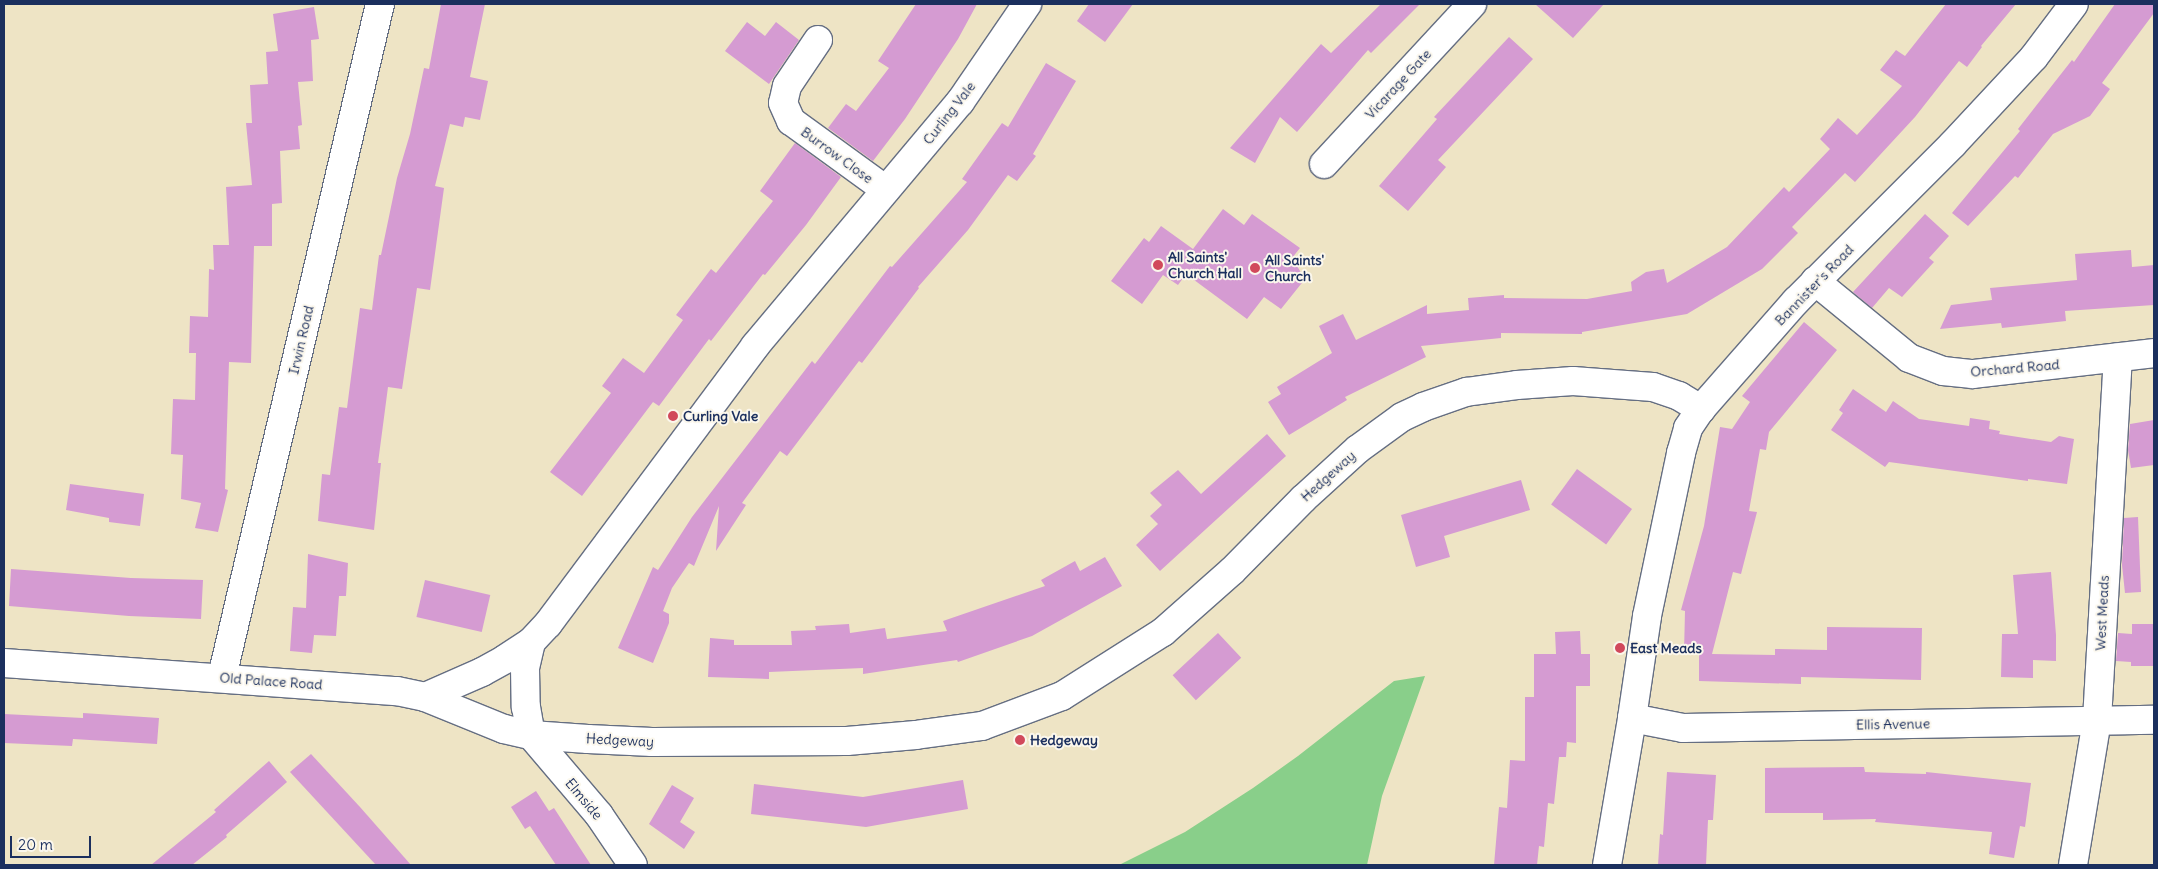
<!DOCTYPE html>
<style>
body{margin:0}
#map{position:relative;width:2158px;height:869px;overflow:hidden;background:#eee4c5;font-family:Delius,sans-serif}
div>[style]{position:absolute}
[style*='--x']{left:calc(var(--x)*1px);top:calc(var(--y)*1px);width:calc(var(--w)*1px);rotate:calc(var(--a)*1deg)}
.green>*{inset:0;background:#89cf8a}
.building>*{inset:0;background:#d59bd2;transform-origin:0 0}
.roads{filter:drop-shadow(1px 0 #656e82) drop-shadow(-1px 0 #656e82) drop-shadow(0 1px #656e82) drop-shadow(0 -1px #656e82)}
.minor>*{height:28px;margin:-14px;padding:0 14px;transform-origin:14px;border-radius:14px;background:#fff}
.dots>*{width:14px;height:14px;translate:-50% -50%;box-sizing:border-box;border:2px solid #fbf7ec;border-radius:50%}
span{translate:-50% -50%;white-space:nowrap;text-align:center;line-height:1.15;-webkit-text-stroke:4px #fbf7ec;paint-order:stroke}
.street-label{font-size:14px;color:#1b2f5e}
.poi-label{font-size:14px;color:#1b2f5e;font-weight:700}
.left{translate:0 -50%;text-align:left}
.frame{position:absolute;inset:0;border:5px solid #1b2f5e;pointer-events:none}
.scale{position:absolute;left:10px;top:836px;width:81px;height:22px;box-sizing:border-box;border:2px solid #1b2f5e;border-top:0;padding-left:6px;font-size:15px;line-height:18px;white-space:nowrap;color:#1b2f5e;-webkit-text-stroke:4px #fbf7ec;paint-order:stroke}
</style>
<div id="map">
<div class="green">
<i style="clip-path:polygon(1425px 676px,1382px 796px,1367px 865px,1119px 865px,1185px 832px,1253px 788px,1298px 756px,1394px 681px)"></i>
</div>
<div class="building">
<i style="clip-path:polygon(441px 4px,485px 4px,470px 77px,488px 81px,480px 120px,465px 117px,463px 127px,450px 124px,435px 186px,444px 188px,430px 290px,417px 288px,402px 389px,388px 387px,378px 463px,381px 463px,374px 530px,318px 521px,322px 474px,330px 475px,339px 407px,347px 408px,360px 308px,372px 310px,379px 255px,381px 255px,397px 178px,410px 134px,424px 68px,429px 69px)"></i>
<i style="clip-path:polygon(916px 4px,977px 4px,958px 39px,905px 119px,873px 161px,828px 128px,846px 104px,856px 111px,889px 68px,878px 61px)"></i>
<i style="clip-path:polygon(1089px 4px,1133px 4px,1105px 42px,1077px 21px)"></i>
<i style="clip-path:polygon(1381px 4px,1420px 4px,1371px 53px,1368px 50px,1297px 132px,1280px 117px,1255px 163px,1230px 148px,1321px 44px,1331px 53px)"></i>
<i style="clip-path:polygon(1535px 4px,1604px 4px,1573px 38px)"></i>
<i style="clip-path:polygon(1946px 4px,2016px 4px,1981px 46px,1982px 47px,1967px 67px,1959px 61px,1915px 117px,1855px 182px,1845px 173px,1792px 227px,1798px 233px,1762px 269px,1687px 314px,1582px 332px,1582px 334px,1501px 333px,1501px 338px,1421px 346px,1426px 357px,1345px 397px,1347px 400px,1289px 435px,1268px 402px,1281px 394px,1277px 387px,1332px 353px,1319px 326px,1343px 314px,1356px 340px,1427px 305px,1427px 314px,1469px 310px,1468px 298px,1504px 295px,1504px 298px,1587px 299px,1632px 291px,1631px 282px,1646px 272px,1664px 269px,1667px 283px,1727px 247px,1784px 187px,1789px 192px,1830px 149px,1820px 139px,1838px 118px,1857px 135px,1902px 86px,1880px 70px,1896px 50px,1905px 56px)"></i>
<i style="clip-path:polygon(2115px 4px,2154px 4px,2154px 13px,2102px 83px,2110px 89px,2090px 116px,2053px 134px,2018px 178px,2015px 176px,1968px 226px,1952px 213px,2020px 131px,2018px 129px,2072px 60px,2074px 62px)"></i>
<i style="clip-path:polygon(314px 7px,319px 39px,311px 40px,313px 81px,298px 82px,302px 125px,298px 126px,300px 149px,280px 151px,282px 203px,272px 204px,272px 246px,254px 246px,251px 363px,229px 362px,225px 489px,228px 490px,218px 532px,195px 528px,201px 503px,181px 499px,183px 455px,171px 454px,173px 399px,195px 400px,196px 353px,189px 353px,190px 316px,208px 317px,209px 269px,214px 270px,213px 245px,229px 245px,226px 187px,252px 185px,246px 123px,252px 123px,250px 85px,268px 84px,266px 52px,278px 51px,273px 14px)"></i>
<i style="clip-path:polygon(747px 22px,765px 36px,776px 22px,799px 40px,769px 84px,725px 51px)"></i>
<i style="clip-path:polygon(1509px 37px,1533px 59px,1438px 160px,1446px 167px,1408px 211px,1379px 186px,1437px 119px,1434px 117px)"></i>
<i style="clip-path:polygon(1046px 63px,1076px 81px,1033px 154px,1036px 156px,1017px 181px,1008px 175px,968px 230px,918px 287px,919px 288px,862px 363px,859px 361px,787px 456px,780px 451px,742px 503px,746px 505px,716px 551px,719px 506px,694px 566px,689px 563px,672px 588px,663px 611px,669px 614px,669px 623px,653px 663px,618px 648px,653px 567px,658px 570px,692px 517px,812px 361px,815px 364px,890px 266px,892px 267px,967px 182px,962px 179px,1002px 123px,1008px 127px)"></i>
<i style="clip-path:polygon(795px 143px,841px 177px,806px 225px,765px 275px,763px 274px,711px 341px,709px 339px,659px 406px,653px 402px,582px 496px,550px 472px,611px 393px,602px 386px,623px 358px,644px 373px,683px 320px,676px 315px,711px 269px,716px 273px,773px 201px,760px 191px)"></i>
<i style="clip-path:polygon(1223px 209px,1244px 225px,1252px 214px,1300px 248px,1292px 258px,1305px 279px,1281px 309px,1264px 297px,1247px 319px,1186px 274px,1178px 285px,1163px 275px,1142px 304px,1111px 281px,1144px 238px,1149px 242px,1161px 226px,1193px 249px)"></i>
<i style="clip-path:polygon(1925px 214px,1949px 236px,1929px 258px,1934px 262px,1902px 297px,1889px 288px,1872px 308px,1853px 292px)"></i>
<i style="clip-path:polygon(2131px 250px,2132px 267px,2154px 265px,2154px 305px,2065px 311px,2066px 321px,2002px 328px,2001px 323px,1940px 329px,1951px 305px,1992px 300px,1990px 288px,2077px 280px,2075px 254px)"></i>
<i style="clip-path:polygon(1804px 322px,1837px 350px,1769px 432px,1766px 450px,1760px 449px,1749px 511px,1757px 512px,1741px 574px,1733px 572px,1712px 654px,1775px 655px,1775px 649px,1827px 650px,1827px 627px,1922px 628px,1921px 680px,1801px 677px,1801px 684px,1699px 681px,1699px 654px,1684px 653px,1685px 611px,1681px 610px,1704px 526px,1720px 427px,1732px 429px,1750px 402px,1742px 396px)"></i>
<i style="clip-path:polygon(1853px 389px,1886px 412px,1893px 401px,1919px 419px,1969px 426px,1970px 418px,1990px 421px,1989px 429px,2000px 431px,1999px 434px,2051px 442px,2059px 436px,2074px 439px,2067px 484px,2028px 479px,2028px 481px,1889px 462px,1885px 467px,1831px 430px,1843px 413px,1839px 410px)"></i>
<i style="clip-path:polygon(2154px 420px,2154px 465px,2131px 468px,2128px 450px,2130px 424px)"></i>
<i style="clip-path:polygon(1267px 434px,1286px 456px,1160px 571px,1136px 545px,1158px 524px,1150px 516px,1162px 505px,1150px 493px,1178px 470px,1201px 494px)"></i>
<i style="left:1577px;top:469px;width:68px;height:44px;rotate:36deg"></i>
<i style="clip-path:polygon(1521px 480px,1530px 510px,1444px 536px,1450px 557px,1416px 567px,1401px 515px)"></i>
<i style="clip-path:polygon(70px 484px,144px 494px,140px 526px,109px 522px,109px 518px,66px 510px)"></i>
<i style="clip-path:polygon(2138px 517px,2141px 592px,2125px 593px,2122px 565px,2124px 518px)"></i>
<i style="clip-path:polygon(308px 554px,348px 563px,346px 596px,339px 596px,336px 636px,314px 635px,312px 653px,290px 651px,293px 607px,306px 608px)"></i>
<i style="clip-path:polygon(1105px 557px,1122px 586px,1032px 636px,958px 662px,957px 660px,863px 674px,863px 668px,769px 672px,769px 679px,708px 677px,710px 638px,734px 640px,734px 645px,792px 645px,791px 631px,816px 630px,815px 626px,849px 624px,850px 633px,885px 628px,887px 639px,947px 631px,943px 621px,1045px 586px,1041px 580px,1075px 561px,1080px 571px)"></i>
<i style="clip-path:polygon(11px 569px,131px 578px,203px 580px,201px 619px,129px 616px,9px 606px)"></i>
<i style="clip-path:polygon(2051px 572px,2056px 635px,2056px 661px,2033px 660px,2033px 678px,2001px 677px,2002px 634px,2018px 634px,2013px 575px)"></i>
<i style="left:425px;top:580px;width:67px;height:38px;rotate:13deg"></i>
<i style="clip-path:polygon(2132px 624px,2154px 624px,2154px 666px,2131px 666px,2131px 662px,2116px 661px,2118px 633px,2132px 634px)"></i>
<i style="clip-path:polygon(1580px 631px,1581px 654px,1590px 654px,1590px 686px,1576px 686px,1576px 743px,1567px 742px,1566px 757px,1559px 757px,1554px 804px,1548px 803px,1544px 847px,1539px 846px,1537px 865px,1494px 865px,1499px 807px,1507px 808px,1510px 760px,1525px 761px,1525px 697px,1534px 697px,1534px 654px,1556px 654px,1555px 632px)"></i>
<i style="left:1218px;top:633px;width:34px;height:62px;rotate:47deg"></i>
<i style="clip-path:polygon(83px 713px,159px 718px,157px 744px,73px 739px,72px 746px,4px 743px,4px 714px,83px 718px)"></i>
<i style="clip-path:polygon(311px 754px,360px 807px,411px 865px,376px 865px,290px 772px)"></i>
<i style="clip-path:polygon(269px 761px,287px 782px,226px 835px,227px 837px,192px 865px,151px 865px,216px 812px,214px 810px)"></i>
<i style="clip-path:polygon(1864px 767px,1865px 772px,1926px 774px,1926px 772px,2031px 783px,2025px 827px,2020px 826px,2014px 858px,1989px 854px,1992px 832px,1875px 822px,1876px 819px,1823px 820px,1823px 813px,1765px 813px,1765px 768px)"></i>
<i style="clip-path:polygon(1667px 772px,1716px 775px,1713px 820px,1708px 820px,1706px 865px,1658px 865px,1660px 834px,1663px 835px)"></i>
<i style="clip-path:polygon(963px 780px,968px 809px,866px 827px,751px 814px,754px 784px,863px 797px)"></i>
<i style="clip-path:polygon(672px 785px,694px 798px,680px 822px,695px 832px,684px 849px,649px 824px)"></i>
<i style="clip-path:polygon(536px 791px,549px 811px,554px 808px,591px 865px,556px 865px,530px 826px,525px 829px,511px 807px)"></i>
</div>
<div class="roads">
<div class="minor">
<i style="--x:818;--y:40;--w:55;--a:124"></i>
<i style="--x:787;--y:86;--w:17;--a:103"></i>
<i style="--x:783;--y:103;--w:20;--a:66"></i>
<i style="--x:791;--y:121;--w:117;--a:36"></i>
<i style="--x:1324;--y:164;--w:218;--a:-47.2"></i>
<i style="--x:1815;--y:281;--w:122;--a:39.3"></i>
<i style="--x:1909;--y:358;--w:36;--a:21"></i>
<i style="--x:1943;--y:371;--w:30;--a:6"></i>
<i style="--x:1973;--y:374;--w:182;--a:-6.6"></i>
<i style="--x:531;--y:642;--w:27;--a:103"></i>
<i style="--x:525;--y:668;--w:39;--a:89"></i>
<i style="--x:526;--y:707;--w:28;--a:80"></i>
<i style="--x:531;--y:735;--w:105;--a:49.6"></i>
<i style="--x:599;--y:815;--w:60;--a:55.8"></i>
<i style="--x:4;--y:663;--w:394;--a:4.1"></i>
<i style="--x:397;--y:691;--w:29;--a:12"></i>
<i style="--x:425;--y:697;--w:85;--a:22.1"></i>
<i style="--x:504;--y:729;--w:28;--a:13"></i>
<i style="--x:531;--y:735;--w:57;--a:4"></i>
<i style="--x:588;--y:739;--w:64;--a:2.7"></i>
<i style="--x:652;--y:742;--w:195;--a:-0.3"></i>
<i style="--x:847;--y:741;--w:69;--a:-5"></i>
<i style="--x:916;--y:735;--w:67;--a:-7.8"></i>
<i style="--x:982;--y:726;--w:85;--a:-20.6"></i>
<i style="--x:1062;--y:696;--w:120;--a:-32.4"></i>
<i style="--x:1163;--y:632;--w:92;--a:-41.5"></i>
<i style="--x:1232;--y:571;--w:101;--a:-45.4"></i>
<i style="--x:1303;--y:499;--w:74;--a:-42.3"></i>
<i style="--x:1358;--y:449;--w:54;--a:-36"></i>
<i style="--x:1402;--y:417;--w:23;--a:-25"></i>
<i style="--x:1423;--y:407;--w:46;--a:-19.2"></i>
<i style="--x:1466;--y:392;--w:51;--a:-7.8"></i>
<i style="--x:1517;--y:385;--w:56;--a:-4.1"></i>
<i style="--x:1573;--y:381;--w:80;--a:4.3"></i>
<i style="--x:1653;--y:387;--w:28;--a:19"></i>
<i style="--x:1679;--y:396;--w:26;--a:31"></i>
<i style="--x:222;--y:677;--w:691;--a:-76.79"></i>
<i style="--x:425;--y:697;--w:62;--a:-23.7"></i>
<i style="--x:482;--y:672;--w:26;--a:-29"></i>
<i style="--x:505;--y:659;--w:31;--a:-33"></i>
<i style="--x:531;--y:642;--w:25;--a:-47"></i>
<i style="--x:548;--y:624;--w:347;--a:-53.3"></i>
<i style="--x:755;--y:346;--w:319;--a:-50"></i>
<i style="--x:960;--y:102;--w:119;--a:-55.6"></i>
<i style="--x:1632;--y:718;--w:52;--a:11.1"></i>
<i style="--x:1683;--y:728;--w:471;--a:-1"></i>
<i style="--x:1607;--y:865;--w:149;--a:-80.3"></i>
<i style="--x:1632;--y:718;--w:103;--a:-81.6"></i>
<i style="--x:1647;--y:616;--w:167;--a:-78.2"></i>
<i style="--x:1681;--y:453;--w:26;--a:-74"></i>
<i style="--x:1688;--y:428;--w:23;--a:-56"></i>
<i style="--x:1701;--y:409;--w:144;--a:-48.7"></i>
<i style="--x:1796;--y:301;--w:221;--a:-45"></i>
<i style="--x:1952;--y:145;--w:120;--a:-47"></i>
<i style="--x:2034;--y:57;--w:66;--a:-53"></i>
<i style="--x:2073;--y:865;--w:147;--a:-80.6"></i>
<i style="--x:2097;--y:720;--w:363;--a:-86.7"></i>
</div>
</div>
<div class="dots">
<i style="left:1158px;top:265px;background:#d1495b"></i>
<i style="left:1255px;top:268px;background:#d1495b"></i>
<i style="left:673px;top:416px;background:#d1495b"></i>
<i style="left:1620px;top:648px;background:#d1495b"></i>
<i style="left:1020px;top:740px;background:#d1495b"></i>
</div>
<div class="street-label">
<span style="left:1398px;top:84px;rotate:-47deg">Vicarage Gate</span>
<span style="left:949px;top:113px;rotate:-52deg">Curling Vale</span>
<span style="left:837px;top:155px;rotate:36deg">Burrow Close</span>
<span style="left:1814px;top:285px;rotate:-46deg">Bannister's Road</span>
<span style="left:301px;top:340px;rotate:-77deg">Irwin Road</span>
<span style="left:2015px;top:368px;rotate:-5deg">Orchard Road</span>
<span style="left:1328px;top:476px;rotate:-42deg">Hedgeway</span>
<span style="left:2102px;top:613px;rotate:-87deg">West Meads</span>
<span style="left:271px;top:681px;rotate:4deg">Old Palace Road</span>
<span style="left:1893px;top:724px;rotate:-1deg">Ellis Avenue</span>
<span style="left:620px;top:740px;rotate:3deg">Hedgeway</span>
<span style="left:584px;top:799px;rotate:50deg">Elmside</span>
</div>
<div class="poi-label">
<span class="left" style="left:1168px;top:265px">All Saints'<br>Church Hall</span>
<span class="left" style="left:1265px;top:268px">All Saints'<br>Church</span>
<span class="left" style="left:683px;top:416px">Curling Vale</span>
<span class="left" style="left:1630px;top:648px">East Meads</span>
<span class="left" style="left:1030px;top:740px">Hedgeway</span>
</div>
<div class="frame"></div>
<div class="scale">20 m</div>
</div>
